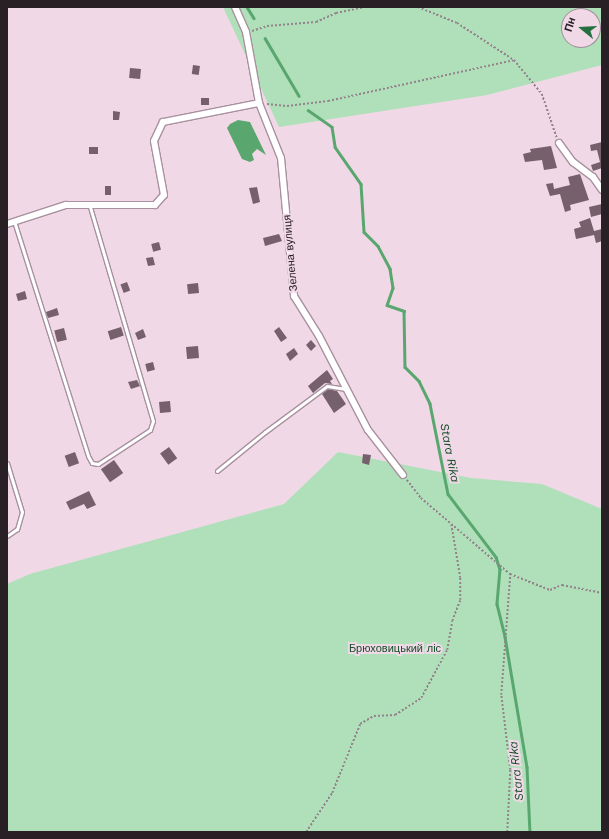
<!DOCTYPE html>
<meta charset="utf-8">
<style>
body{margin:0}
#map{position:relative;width:609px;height:839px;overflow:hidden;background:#f0d8e6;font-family:"Work Sans",sans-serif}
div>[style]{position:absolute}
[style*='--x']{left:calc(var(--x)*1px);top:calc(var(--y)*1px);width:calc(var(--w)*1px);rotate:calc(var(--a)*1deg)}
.green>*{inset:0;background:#afe0ba}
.water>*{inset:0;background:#59a76f}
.stream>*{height:2.5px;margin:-1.25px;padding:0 1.25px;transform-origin:1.25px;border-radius:1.25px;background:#59a76f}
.building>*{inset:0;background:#75606c;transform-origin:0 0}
.path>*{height:1.5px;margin-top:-0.75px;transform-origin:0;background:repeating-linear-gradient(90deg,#94838c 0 2px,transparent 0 4px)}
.roads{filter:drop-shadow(1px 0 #a8919e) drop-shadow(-1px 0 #a8919e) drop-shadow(0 1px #a8919e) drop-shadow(0 -1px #a8919e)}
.lane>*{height:3px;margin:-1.5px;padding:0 1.5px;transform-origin:1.5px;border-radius:1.5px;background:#fff}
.street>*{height:6px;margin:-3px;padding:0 3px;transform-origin:3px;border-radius:3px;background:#fff}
span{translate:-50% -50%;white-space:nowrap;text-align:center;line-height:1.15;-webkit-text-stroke:4px #f0d8e6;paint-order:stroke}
.street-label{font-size:11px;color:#292025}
.park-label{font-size:11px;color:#154e29}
.water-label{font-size:12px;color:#134d28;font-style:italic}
.frame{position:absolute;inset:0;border:8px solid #292025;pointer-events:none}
.north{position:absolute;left:561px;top:8px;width:40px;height:40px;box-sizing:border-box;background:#f0d8e6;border:1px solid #a08e99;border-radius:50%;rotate:288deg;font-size:11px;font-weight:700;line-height:16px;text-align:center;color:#292025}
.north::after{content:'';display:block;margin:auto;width:14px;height:18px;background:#24703e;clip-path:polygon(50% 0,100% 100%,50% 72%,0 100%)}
</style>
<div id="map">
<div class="green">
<i style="clip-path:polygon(evenodd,223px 7px,602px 7px,602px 65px,487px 95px,279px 127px,223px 7px,569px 16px,593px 16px,593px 40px,569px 40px,569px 16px)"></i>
<i style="clip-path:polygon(338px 452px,471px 478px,542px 484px,602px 509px,602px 832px,7px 832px,7px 584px,30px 574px,284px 504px)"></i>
</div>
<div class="water">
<i style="clip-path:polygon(238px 120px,250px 122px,266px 155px,257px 149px,252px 154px,254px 160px,250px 162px,242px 159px,227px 128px,230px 124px)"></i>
</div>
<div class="stream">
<i style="--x:247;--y:7;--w:13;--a:58"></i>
<i style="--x:265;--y:38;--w:67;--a:59.6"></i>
<i style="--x:308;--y:110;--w:29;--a:35"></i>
<i style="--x:332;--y:127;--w:20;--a:81"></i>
<i style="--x:335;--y:147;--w:45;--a:54.9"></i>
<i style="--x:361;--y:184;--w:48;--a:86.4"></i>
<i style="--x:364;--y:232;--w:20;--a:45"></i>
<i style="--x:378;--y:246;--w:26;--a:62"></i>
<i style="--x:390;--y:269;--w:19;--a:81"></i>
<i style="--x:393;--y:288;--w:18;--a:109"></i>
<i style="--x:387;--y:305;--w:18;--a:19"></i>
<i style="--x:404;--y:311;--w:56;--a:89"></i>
<i style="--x:405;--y:367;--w:20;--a:45"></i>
<i style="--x:419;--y:381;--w:25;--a:64"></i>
<i style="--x:430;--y:404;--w:92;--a:78.7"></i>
<i style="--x:448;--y:494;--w:79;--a:52.7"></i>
<i style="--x:496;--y:557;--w:13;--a:72"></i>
<i style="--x:500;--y:569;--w:35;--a:95"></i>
<i style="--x:497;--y:604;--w:34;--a:76"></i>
<i style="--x:505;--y:637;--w:132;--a:80.4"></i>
<i style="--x:527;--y:767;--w:65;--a:87.4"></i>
</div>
<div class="building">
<i style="left:193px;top:65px;width:7px;height:9px;rotate:8deg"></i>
<i style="left:130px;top:68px;width:11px;height:10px;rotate:5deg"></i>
<i style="left:201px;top:98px;width:8px;height:7px"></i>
<i style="clip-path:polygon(113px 111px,120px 112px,119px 120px,113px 120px)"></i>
<i style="clip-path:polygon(602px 142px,602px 168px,593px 171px,591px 165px,600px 162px,597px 150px,591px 151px,590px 145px)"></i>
<i style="clip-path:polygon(551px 146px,557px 168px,544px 170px,542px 160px,525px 162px,523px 154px,531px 152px,530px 149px)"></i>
<i style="left:89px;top:147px;width:9px;height:7px"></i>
<i style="clip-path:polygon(580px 174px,589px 200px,570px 205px,571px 210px,565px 212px,560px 194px,550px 196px,546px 184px,553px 183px,554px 189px,570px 185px,568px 177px)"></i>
<i style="left:105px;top:186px;width:6px;height:9px"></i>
<i style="clip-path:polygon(257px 187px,260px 202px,253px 204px,249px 188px)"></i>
<i style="clip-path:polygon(602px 204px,602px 214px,591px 217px,589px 207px)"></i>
<i style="clip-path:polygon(590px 218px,594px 231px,602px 229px,602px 241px,596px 243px,594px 235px,576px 239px,574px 229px,581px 227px,579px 222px)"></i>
<i style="clip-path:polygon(279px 234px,282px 241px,265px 246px,263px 238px)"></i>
<i style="left:159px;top:242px;width:8px;height:8px;rotate:76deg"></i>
<i style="clip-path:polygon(153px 257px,155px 265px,148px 266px,146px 258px)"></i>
<i style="left:127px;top:282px;width:9px;height:7px;rotate:69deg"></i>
<i style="left:198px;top:283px;width:10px;height:11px;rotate:84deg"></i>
<i style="clip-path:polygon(25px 291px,27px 299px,18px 301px,16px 294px)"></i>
<i style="clip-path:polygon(57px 308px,59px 315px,48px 318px,46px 312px)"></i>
<i style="left:121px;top:327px;width:9px;height:14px;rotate:72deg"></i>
<i style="clip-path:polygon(279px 327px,287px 338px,281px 342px,274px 331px)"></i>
<i style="left:64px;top:328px;width:12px;height:10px;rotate:76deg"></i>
<i style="clip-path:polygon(143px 329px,146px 337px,138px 340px,135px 333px)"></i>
<i style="clip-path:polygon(311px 340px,316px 346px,311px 351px,306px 345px)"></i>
<i style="left:198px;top:346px;width:12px;height:12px;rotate:85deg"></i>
<i style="clip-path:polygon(294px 348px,298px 354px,290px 361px,286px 354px)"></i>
<i style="left:153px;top:362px;width:8px;height:8px;rotate:76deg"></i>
<i style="clip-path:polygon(327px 370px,333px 379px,330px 381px,332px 384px,325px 383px,313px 393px,308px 386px)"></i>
<i style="clip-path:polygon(137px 380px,140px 386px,131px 389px,128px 382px)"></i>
<i style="clip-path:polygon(328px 389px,337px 391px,346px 404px,334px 413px,322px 394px)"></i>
<i style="left:170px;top:401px;width:11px;height:11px;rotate:85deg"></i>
<i style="left:169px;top:447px;width:14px;height:11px;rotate:54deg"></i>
<i style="left:75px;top:452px;width:12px;height:11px;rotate:70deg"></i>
<i style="clip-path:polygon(363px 454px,371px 455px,369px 465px,362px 463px)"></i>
<i style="left:114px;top:460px;width:16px;height:16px;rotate:55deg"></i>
<i style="clip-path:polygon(89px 491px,96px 505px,87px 509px,84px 504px,70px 510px,66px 502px)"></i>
</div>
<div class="path">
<i style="--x:418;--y:7;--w:42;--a:22.3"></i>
<i style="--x:457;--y:23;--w:68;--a:33"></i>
<i style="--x:514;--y:60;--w:44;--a:50.5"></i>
<i style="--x:542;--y:94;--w:46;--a:71.2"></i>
<i style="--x:252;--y:31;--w:16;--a:-18"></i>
<i style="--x:267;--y:26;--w:49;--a:-4.7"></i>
<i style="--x:316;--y:22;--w:22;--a:-24"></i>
<i style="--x:336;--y:13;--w:29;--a:-12"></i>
<i style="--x:267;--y:104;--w:20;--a:6"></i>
<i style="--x:287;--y:106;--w:41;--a:-7"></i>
<i style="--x:328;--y:101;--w:190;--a:-12.4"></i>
<i style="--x:407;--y:480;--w:23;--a:52"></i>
<i style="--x:421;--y:498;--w:117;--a:40.5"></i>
<i style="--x:510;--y:574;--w:43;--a:21.8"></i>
<i style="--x:550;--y:590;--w:13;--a:-23"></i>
<i style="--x:562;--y:585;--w:41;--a:11.3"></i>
<i style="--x:306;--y:832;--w:47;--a:-56.3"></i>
<i style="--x:332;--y:793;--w:74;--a:-67.9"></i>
<i style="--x:360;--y:724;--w:16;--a:-30"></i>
<i style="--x:374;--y:716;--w:21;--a:-3"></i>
<i style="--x:395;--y:715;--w:31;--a:-33"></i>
<i style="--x:421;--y:698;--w:55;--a:-61.6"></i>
<i style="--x:447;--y:650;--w:29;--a:-80"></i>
<i style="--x:452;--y:621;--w:22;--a:-69"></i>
<i style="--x:460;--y:600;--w:22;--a:-90"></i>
<i style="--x:460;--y:578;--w:55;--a:-99.5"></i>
<i style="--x:507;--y:832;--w:62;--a:-87.2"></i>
<i style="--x:510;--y:770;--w:76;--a:-96.8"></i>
<i style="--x:501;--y:695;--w:121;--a:-85.7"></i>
</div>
<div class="roads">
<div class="lane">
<i style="--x:14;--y:221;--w:246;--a:72.5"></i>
<i style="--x:88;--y:456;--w:8;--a:60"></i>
<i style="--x:92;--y:463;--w:6;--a:9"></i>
<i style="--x:98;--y:464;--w:62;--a:-33.2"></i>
<i style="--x:150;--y:430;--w:9;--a:-72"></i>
<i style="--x:153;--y:421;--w:226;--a:-106.4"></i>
<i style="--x:7;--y:463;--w:51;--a:73"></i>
<i style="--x:22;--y:512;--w:18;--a:106"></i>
<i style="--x:17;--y:529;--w:12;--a:145"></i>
<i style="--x:217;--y:471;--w:62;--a:-39.1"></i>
<i style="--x:265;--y:432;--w:77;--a:-36.6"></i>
<i style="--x:327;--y:386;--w:19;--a:9"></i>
</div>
<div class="street">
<i style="--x:235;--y:7;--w:27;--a:66"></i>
<i style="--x:246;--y:32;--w:72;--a:79.6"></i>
<i style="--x:259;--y:103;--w:59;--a:68.2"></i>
<i style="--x:281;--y:158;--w:139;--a:84.6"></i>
<i style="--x:294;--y:296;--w:47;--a:58"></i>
<i style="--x:319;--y:336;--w:106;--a:62.5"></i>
<i style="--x:368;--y:430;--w:57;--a:52.1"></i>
<i style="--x:559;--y:143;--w:24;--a:54"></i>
<i style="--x:573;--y:162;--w:25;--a:37"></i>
<i style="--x:593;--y:177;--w:16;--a:55"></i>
<i style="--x:7;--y:224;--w:62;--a:-17.9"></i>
<i style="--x:66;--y:205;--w:89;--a:0"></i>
<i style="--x:155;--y:205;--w:13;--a:-48"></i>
<i style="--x:164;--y:195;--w:55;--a:-100.5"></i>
<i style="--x:154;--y:141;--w:21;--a:-65"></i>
<i style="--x:163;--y:122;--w:98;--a:-11.2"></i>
</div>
</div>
<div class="street-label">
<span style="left:291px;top:253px;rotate:-95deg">Зелена вулиця</span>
</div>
<div class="park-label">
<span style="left:395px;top:649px">Брюховицький ліс</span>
</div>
<div class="water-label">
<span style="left:449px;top:453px;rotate:79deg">Stara Rika</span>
<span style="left:517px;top:771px;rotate:-96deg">Stara Rika</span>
</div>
<div class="frame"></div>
<div class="north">Пн</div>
</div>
